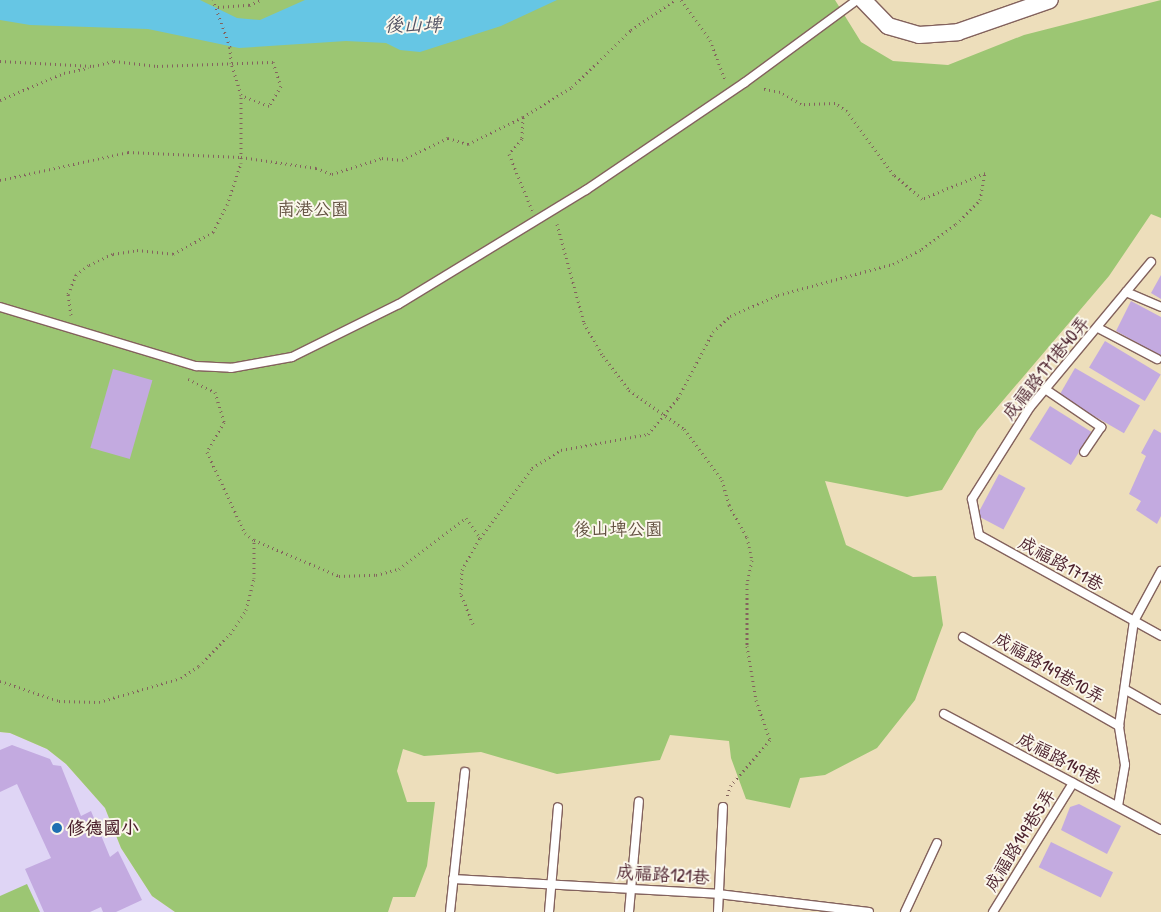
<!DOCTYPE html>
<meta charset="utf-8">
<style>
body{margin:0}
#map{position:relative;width:1161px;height:912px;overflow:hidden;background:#eddebb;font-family:"Patrick Hand","LXGW WenKai TC",sans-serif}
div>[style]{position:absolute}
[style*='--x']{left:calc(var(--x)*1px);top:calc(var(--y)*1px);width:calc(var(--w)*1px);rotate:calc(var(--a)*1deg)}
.built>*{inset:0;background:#dfd5f5}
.green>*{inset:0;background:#9cc673}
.water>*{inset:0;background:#66c6e4}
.building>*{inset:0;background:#c3aae0;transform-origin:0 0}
.path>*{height:3px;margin-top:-1.5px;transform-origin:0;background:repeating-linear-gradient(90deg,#83625d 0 1px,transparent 0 5px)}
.roads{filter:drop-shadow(1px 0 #83625d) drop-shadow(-1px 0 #83625d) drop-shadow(0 1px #83625d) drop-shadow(0 -1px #83625d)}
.service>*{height:8px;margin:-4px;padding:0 4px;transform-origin:4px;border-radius:4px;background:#fff}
.minor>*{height:16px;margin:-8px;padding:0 8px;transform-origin:8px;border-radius:8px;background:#fff}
.dots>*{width:14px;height:14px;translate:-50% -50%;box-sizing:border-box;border:2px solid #fbf7ec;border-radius:50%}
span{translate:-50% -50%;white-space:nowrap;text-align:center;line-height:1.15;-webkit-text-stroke:4px #fbf7ec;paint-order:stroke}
.park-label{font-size:18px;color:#635141}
.street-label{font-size:18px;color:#4a1f2b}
.poi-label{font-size:18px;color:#4a1f2b;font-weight:700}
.left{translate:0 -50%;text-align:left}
.water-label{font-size:19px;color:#525162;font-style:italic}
</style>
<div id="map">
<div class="built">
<i style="clip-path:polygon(0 732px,10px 733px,47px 749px,66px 764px,105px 808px,121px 848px,152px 896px,175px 912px,0 912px)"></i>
</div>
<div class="green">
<i style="clip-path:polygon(0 0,835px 0,861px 42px,893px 61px,948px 65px,1024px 35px,1161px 0,1161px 218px,1151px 214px,1109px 276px,977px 431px,942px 490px,907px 497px,825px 481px,846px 545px,913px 577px,936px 576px,943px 625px,915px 700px,877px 748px,825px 775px,800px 778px,790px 808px,746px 799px,731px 758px,729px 741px,670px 735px,660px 760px,557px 774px,481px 752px,424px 756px,403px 749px,397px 771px,407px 802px,435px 802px,427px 866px,415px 897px,393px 897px,388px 912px,175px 912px,152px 896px,121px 848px,105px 808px,66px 764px,47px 749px,10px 733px,0 732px)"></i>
<i style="clip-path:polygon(27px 884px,40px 912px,0 912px,0 896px)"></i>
</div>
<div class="water">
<i style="clip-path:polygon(0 0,200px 0,237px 18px,260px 20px,305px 0,557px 0,501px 26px,420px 52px,400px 50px,386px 43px,346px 41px,239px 48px,148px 29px,30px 25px,0 20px)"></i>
</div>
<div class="building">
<i style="clip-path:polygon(1161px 275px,1161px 299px,1151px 293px)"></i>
<i style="clip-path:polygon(1131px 301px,1161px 317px,1161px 356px,1116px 331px)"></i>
<i style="left:1105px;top:341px;width:65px;height:31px;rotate:31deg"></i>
<i style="left:1075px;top:368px;width:75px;height:32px;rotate:30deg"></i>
<i style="left:113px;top:369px;width:41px;height:82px;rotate:16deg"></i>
<i style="left:1050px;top:406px;width:49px;height:39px;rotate:32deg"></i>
<i style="clip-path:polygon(1154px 429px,1161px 433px,1161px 516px,1157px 524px,1136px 510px,1141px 501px,1129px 494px,1146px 456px,1141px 453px)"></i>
<i style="left:999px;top:474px;width:30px;height:47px;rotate:28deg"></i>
<i style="clip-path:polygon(12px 745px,50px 759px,53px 765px,61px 766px,81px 816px,91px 811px,110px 857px,118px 851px,142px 900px,116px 912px,103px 912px,101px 907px,90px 912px,44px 912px,25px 869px,51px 858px,17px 784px,0 792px,0 750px)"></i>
<i style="clip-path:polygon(1079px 804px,1121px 826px,1107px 854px,1061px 830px,1070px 807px)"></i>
<i style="left:1051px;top:842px;width:69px;height:28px;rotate:26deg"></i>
</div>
<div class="path">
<i style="--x:681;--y:0;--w:49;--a:54.1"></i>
<i style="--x:710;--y:40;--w:43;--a:69.4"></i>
<i style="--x:218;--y:7;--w:31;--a:-4"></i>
<i style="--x:249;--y:5;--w:13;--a:-23"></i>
<i style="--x:0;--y:61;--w:93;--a:3.1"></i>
<i style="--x:93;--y:66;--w:22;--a:-13"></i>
<i style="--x:114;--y:61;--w:43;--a:6.6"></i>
<i style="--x:157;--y:66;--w:116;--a:-2"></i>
<i style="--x:273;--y:62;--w:25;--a:72"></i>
<i style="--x:281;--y:86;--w:23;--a:121"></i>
<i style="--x:269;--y:106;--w:30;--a:-159"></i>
<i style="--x:0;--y:100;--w:69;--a:-22.9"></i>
<i style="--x:64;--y:73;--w:25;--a:-12"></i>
<i style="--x:523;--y:117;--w:22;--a:93"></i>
<i style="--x:522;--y:139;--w:20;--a:131"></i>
<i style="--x:509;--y:154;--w:61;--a:67.7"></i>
<i style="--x:0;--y:180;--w:131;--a:-12.3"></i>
<i style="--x:128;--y:152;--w:113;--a:2.5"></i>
<i style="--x:241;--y:157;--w:76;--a:8.3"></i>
<i style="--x:316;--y:168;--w:17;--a:21"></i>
<i style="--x:332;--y:174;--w:52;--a:-17.7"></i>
<i style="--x:382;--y:158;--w:20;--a:6"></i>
<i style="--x:402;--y:160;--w:51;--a:-25.6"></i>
<i style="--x:448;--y:138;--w:21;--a:17"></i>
<i style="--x:468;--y:144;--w:61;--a:-26.1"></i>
<i style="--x:523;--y:117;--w:57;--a:-31.5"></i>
<i style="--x:572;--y:87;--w:82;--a:-44"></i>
<i style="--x:631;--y:30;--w:53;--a:-34.3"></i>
<i style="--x:557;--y:224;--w:103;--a:74.7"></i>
<i style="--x:584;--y:323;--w:38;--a:60"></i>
<i style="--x:603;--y:356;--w:43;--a:52.6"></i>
<i style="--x:629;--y:390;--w:67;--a:35.3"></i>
<i style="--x:684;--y:429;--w:64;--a:53.3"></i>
<i style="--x:722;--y:480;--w:26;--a:74"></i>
<i style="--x:729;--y:505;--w:37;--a:61"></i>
<i style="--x:747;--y:537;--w:24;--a:78"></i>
<i style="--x:752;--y:560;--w:24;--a:102"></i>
<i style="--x:747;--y:583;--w:63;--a:90"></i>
<i style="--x:747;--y:646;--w:55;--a:80.5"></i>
<i style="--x:756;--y:700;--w:42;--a:70.7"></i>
<i style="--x:770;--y:740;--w:60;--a:130.9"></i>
<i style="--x:731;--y:785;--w:12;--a:110"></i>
<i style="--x:71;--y:315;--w:21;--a:-98"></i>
<i style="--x:68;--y:294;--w:21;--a:-67"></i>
<i style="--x:76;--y:275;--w:16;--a:-38"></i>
<i style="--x:89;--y:265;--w:26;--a:-25"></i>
<i style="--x:113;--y:254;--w:24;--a:-9"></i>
<i style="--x:137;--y:250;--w:36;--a:6"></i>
<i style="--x:173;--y:254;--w:46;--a:-28.8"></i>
<i style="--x:213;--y:232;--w:30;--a:-63"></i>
<i style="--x:227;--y:205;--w:44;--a:-71.6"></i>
<i style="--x:241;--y:163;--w:68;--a:-90"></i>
<i style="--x:241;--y:95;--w:34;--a:-107"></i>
<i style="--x:231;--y:63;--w:16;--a:-94"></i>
<i style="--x:230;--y:47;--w:50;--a:-109.9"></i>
<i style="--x:188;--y:379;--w:30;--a:26"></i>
<i style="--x:215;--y:392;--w:31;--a:73"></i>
<i style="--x:224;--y:422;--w:34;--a:120"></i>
<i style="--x:207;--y:452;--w:89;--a:64.9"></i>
<i style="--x:245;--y:533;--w:11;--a:38"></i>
<i style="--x:473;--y:624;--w:32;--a:-112"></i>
<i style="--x:461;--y:594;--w:24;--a:-88"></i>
<i style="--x:462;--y:570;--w:37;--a:-61"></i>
<i style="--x:0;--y:681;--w:62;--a:18.7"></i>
<i style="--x:59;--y:701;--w:40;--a:1.4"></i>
<i style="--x:99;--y:702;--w:85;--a:-16.3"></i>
<i style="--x:181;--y:678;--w:22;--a:-34"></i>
<i style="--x:199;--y:666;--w:45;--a:-45.9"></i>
<i style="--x:230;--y:634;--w:29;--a:-56"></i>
<i style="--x:246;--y:610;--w:33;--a:-76"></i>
<i style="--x:254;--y:578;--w:38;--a:-90"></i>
<i style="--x:254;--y:540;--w:92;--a:23"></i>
<i style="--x:339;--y:576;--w:37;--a:-2"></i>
<i style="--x:376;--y:575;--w:24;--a:-15"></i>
<i style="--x:399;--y:569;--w:84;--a:-37.3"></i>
<i style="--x:466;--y:518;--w:24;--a:55"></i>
<i style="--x:480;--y:538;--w:87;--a:-53.4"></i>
<i style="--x:532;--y:468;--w:34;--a:-32"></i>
<i style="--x:561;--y:450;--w:88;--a:-10.4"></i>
<i style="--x:648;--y:434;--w:47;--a:-50.2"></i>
<i style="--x:678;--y:398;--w:75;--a:-62.1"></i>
<i style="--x:713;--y:332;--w:23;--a:-43"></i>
<i style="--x:730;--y:316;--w:52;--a:-23.6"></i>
<i style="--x:778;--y:295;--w:119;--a:-15.1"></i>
<i style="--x:893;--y:264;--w:33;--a:-27"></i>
<i style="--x:922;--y:249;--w:42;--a:-36.3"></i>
<i style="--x:956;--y:224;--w:34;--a:-45"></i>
<i style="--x:980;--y:200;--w:27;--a:-80"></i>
<i style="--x:985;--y:173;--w:68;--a:157.6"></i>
<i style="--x:922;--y:199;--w:37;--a:-139"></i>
<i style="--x:894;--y:175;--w:79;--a:-126.3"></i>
<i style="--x:847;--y:111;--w:14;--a:-146"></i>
<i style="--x:835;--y:103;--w:34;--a:178"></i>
<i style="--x:801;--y:104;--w:24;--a:-150"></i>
<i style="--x:780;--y:92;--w:19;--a:-168"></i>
</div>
<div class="roads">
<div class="service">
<i style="--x:1151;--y:262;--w:189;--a:129.8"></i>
<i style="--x:1030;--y:407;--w:109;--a:122.2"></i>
<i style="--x:972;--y:499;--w:37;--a:79"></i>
<i style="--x:979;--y:535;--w:208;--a:29"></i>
<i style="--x:1126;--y:292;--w:38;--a:23"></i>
<i style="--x:0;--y:307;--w:205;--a:16.8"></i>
<i style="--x:196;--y:366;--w:35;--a:3"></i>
<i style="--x:231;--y:368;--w:62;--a:-10.2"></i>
<i style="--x:292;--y:357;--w:119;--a:-26.4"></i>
<i style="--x:399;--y:304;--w:219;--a:-31.4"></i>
<i style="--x:586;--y:190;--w:191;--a:-34.1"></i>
<i style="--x:744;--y:83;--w:140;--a:-36.3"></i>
<i style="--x:1098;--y:328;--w:67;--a:27.7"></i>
<i style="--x:1045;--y:389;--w:68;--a:34.2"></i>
<i style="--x:1101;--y:427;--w:30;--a:124"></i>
<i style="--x:963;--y:637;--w:180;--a:29.7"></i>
<i style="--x:1126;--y:690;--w:40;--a:29.7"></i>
<i style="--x:944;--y:714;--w:246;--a:28.1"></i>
<i style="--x:1118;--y:806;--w:42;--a:-80.3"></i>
<i style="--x:1125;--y:765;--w:39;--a:-99"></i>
<i style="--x:1119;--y:726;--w:106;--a:-81.9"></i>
<i style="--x:1134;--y:621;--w:57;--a:-61.6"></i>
<i style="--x:453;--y:879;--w:265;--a:3.2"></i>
<i style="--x:718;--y:894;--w:152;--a:6.8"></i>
<i style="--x:450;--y:912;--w:141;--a:-83.9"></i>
<i style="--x:549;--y:912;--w:105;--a:-85.1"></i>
<i style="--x:629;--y:912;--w:111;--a:-84.9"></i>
<i style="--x:718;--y:912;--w:105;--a:-87.3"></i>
<i style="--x:905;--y:912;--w:76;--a:-65.1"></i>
<i style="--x:993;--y:912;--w:152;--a:-58.2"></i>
</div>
<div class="minor">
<i style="--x:863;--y:0;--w:36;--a:46"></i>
<i style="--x:888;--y:26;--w:32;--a:16"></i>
<i style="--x:919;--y:35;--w:39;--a:-4"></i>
<i style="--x:958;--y:32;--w:97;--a:-19.2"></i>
</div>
</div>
<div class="dots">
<i style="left:57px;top:828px;background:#1f6fb2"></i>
</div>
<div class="park-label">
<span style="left:313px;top:209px">南港公園</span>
<span style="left:618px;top:529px">後山埤公園</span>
</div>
<div class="street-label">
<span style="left:1046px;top:368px;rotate:-51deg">成福路171巷40弄</span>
<span style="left:1061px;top:564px;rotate:29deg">成福路171巷</span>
<span style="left:1049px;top:668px;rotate:30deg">成福路149巷10弄</span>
<span style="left:1059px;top:759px;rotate:28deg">成福路149巷</span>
<span style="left:1020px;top:840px;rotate:-58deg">成福路149巷5弄</span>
<span style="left:663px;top:875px;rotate:4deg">成福路121巷</span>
</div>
<div class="poi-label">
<span class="left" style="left:67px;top:828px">修德國小</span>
</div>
<div class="water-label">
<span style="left:413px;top:25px">後山埤</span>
</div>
</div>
